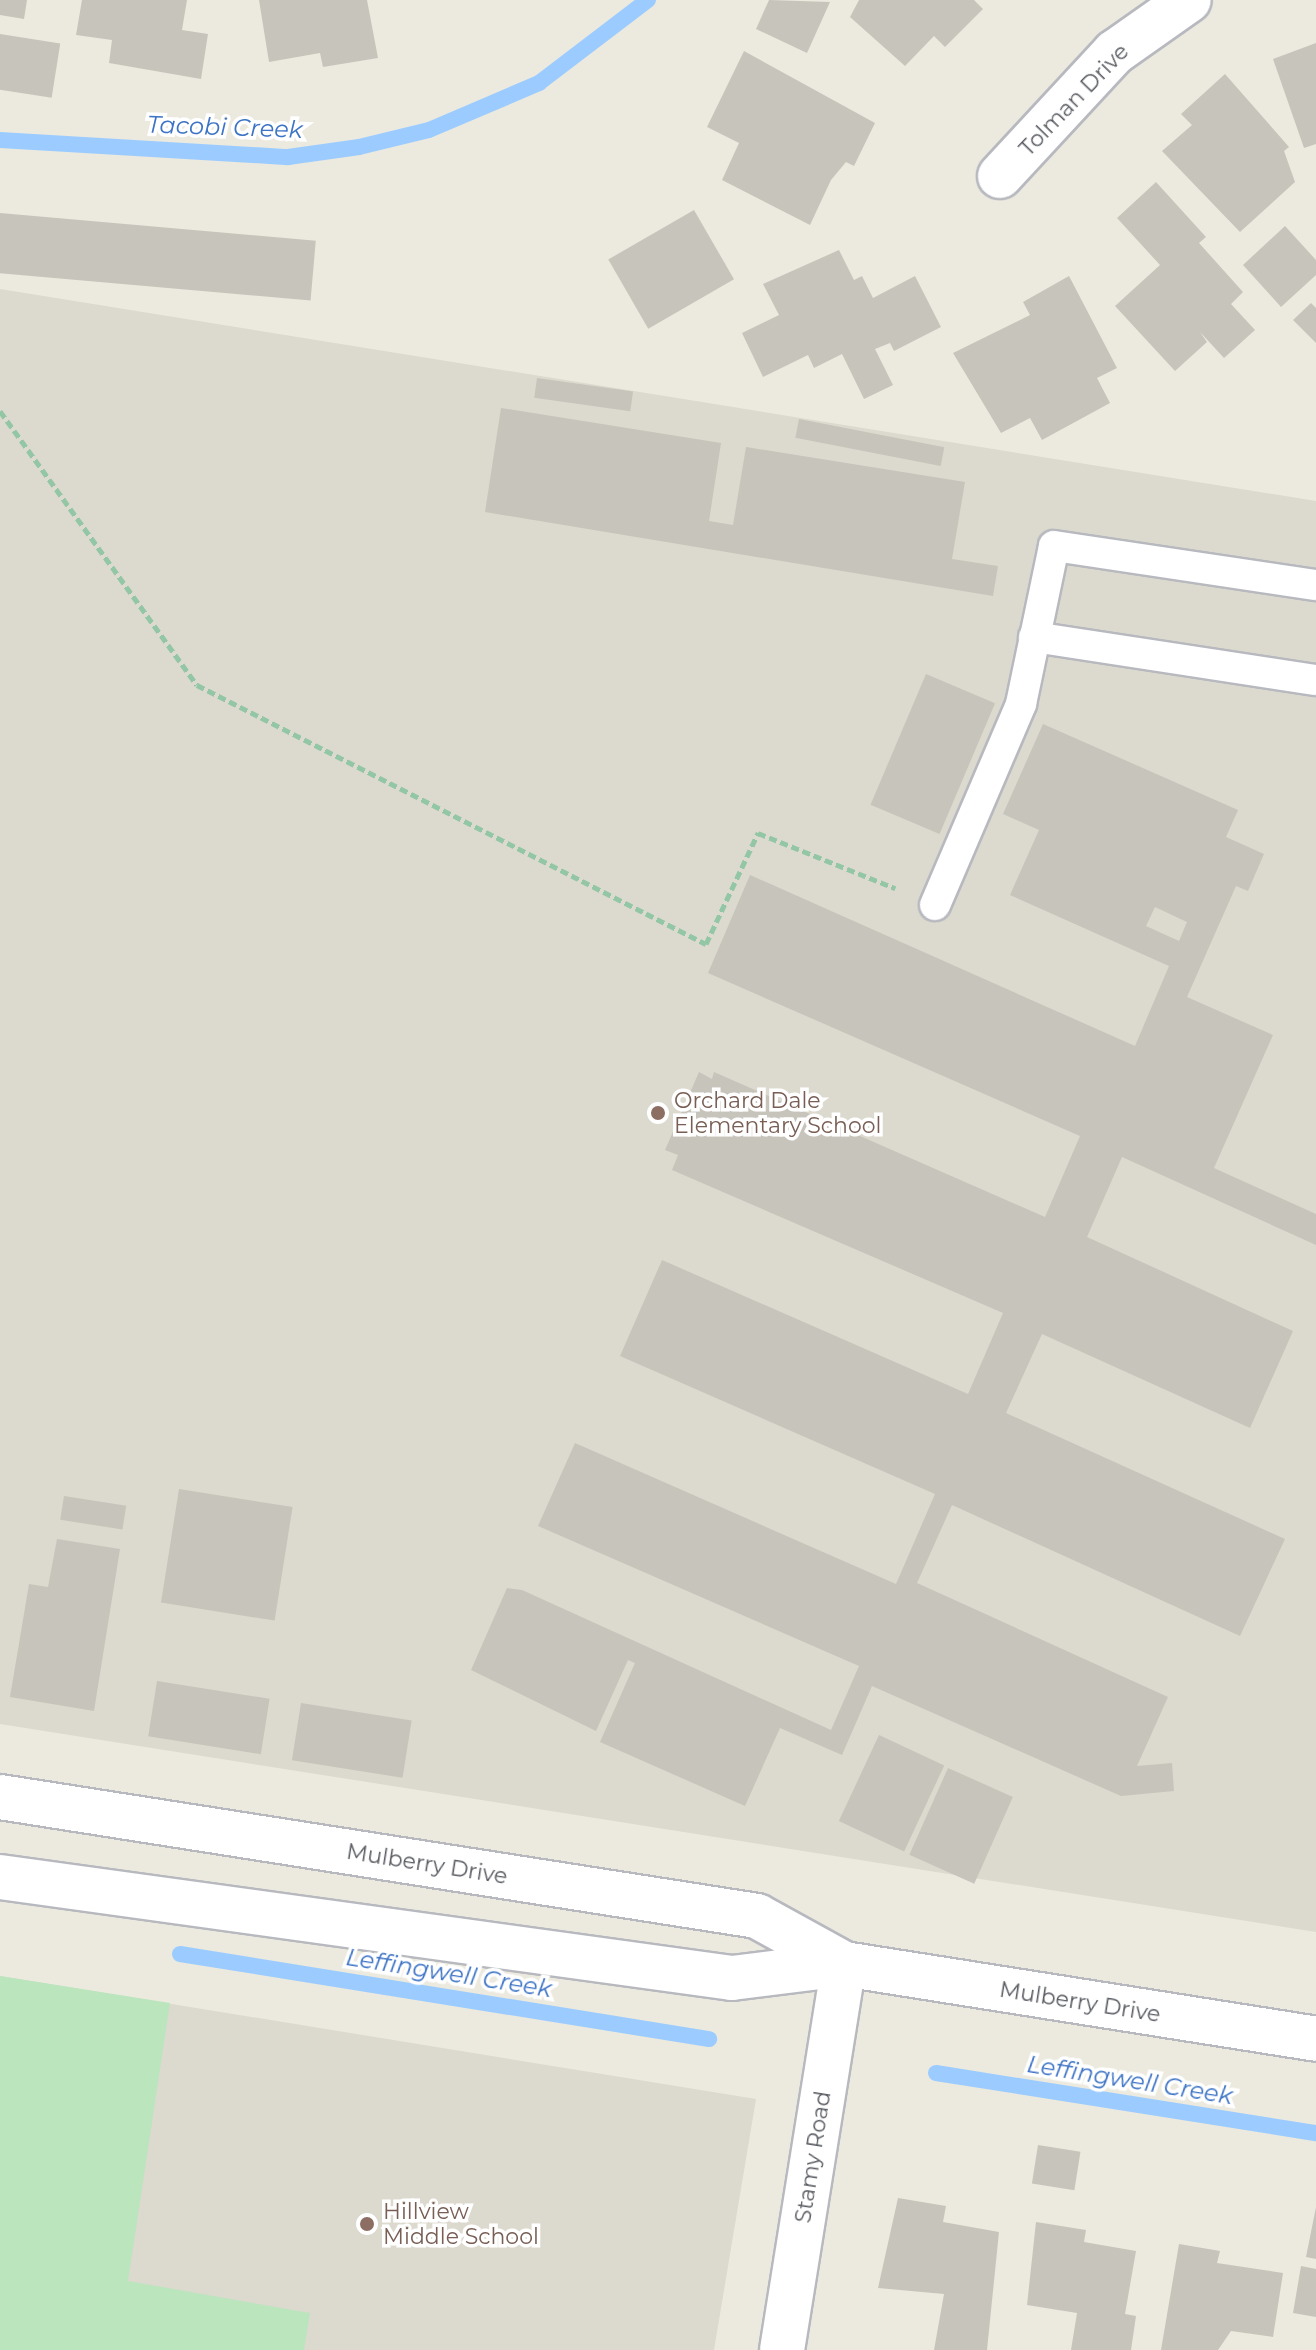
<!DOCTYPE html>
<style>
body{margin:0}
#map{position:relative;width:1316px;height:2350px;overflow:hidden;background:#eceadf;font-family:Montserrat,sans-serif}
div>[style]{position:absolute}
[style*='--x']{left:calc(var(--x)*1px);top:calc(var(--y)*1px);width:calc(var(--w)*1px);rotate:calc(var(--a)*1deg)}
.education>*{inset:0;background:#dcd9ce}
.green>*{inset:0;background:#bae5bd}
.stream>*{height:16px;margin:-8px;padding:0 8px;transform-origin:8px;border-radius:8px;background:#9cccff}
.building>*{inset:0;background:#c7c4bc;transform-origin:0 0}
.path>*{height:5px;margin-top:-2.5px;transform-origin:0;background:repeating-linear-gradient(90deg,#92c6a5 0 8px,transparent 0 12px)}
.roads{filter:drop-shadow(2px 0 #b7b9bf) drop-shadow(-2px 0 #b7b9bf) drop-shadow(0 2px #b7b9bf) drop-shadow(0 -2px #b7b9bf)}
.service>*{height:30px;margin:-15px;padding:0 15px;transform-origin:15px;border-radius:15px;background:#fff}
.minor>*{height:44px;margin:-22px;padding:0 22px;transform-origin:22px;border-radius:22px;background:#fff}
.tertiary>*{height:44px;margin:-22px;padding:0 22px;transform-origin:22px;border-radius:22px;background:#fff}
.dots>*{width:22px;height:22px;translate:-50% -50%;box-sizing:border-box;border:4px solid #fff;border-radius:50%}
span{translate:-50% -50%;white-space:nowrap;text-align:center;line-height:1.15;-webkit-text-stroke:7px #fff;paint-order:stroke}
.street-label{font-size:22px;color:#585b61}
.education-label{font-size:22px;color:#785e54}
.left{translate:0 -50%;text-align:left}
.water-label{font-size:24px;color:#3c73c5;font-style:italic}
</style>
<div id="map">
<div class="education">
<i style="clip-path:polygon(0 289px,1316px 501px,1316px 1932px,0 1724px)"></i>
<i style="clip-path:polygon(0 1976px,756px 2099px,714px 2350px,0 2350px)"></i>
</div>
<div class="green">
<i style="clip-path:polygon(0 1976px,170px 2003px,128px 2281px,310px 2313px,304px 2350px,0 2350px)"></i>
</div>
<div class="stream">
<i style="--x:0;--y:140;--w:289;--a:3.4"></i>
<i style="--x:288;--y:157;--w:72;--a:-8"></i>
<i style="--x:359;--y:147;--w:72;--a:-13.7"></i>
<i style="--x:429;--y:130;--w:120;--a:-23.1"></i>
<i style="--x:539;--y:83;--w:137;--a:-37.3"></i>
<i style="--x:180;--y:1954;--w:536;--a:9.13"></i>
<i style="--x:936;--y:2073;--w:385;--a:9"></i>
</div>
<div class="building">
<i style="clip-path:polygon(0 0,27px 0,24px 19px,0 15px)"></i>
<i style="clip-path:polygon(82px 0,187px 0,182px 30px,208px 34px,201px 79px,109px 63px,112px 40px,76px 35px)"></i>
<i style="clip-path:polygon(259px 0,367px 0,378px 58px,323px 67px,320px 53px,269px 62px)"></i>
<i style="clip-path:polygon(769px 0,830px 2px,807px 53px,756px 29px)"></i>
<i style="clip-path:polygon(859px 0,974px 0,983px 9px,945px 47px,934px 36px,905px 66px,850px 17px)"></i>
<i style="left:0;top:34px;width:61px;height:55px;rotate:9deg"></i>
<i style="clip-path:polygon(1316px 43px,1316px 144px,1304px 148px,1273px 59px)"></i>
<i style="clip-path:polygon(744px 51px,875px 123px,854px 166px,846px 162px,831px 180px,810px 225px,722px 180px,739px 143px,707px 127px)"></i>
<i style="clip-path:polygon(1225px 74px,1289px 147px,1284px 151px,1295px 182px,1240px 232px,1162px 151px,1192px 125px,1181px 114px)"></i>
<i style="clip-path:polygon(1156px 182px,1206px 237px,1199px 243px,1243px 292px,1231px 304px,1255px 330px,1224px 358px,1200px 332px,1207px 342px,1175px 371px,1115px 306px,1160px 265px,1117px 218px)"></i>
<i style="left:694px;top:210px;width:80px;height:99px;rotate:60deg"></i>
<i style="left:0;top:213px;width:317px;height:60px;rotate:5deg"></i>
<i style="clip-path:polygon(1285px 226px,1316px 260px,1316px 275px,1281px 307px,1243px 265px)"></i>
<i style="clip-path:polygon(839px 250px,854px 280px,862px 276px,873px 298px,915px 276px,941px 327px,894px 351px,890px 343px,875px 349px,893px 385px,864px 399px,842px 354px,814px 368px,808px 355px,763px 377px,742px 333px,779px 315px,763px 284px)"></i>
<i style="clip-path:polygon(1069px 276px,1117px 368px,1097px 378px,1110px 403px,1042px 440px,1030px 418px,1001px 433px,953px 353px,1030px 315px,1023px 302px)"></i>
<i style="clip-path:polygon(1311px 303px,1316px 308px,1316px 343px,1293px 320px)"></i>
<i style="left:537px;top:378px;width:97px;height:20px;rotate:8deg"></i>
<i style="clip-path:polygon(501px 408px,721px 443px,709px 521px,733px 525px,746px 447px,965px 482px,952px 559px,998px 566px,993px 596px,485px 512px)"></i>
<i style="left:799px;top:419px;width:148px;height:19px;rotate:11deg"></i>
<i style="left:926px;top:674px;width:75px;height:142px;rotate:23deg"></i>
<i style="clip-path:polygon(evenodd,1043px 724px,1238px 810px,1226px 837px,1264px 854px,1248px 891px,1236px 886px,1187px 997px,1273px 1035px,1214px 1168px,1316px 1214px,1316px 1245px,1122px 1157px,1087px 1237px,1293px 1331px,1250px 1428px,1042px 1334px,1006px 1413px,1285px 1539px,1240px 1636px,952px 1505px,917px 1583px,1168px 1697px,1137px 1766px,1172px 1763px,1174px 1791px,1121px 1796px,872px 1686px,842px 1755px,780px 1728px,745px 1806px,600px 1742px,635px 1663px,628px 1660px,596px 1731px,471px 1670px,507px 1588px,522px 1590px,831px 1730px,859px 1666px,538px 1526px,575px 1443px,896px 1584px,935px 1494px,620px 1356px,662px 1260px,968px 1394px,1003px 1313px,672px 1170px,678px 1155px,665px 1150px,699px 1072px,712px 1079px,714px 1072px,1045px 1217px,1080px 1136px,708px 973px,750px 875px,1135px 1046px,1169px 966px,1010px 895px,1039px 830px,1003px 814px,1043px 724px,1155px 907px,1187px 922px,1179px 941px,1146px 926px,1155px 907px)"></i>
<i style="left:179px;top:1489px;width:115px;height:115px;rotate:9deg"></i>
<i style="left:64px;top:1496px;width:63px;height:24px;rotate:9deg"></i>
<i style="clip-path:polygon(57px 1539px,120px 1549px,94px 1711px,10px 1697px,29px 1584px,48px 1587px)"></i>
<i style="left:157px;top:1681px;width:114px;height:56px;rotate:9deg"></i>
<i style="left:301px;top:1703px;width:112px;height:58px;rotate:9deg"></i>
<i style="left:879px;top:1735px;width:72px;height:95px;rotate:25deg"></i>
<i style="left:948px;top:1768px;width:71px;height:95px;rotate:24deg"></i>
<i style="left:1038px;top:2145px;width:43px;height:39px;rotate:9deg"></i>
<i style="clip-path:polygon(898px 2198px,946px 2206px,943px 2222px,999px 2232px,987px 2350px,934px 2350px,944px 2294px,878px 2288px)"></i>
<i style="clip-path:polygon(1316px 2207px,1316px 2259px,1306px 2257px)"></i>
<i style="clip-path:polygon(1036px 2222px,1086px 2230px,1084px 2242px,1136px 2251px,1125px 2314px,1136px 2316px,1131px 2350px,1071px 2350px,1077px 2313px,1027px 2305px)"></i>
<i style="clip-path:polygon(1179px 2244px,1220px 2251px,1217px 2263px,1283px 2273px,1273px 2337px,1231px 2331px,1218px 2350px,1161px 2350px)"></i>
<i style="clip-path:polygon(1301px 2266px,1316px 2269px,1316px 2317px,1293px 2313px)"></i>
</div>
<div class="path">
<i style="--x:0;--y:411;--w:337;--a:54.3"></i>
<i style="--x:197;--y:685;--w:571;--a:26.97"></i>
<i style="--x:706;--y:944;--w:123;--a:-64.9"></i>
<i style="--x:758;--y:833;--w:148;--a:21.9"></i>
</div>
<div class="roads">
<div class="service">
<i style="--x:1034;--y:637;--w:285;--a:8.7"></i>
<i style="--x:935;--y:905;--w:219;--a:-66.8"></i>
<i style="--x:1021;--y:704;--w:161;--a:-78.2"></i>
<i style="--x:1054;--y:546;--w:265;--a:8.5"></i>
</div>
<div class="minor">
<i style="--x:1000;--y:176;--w:169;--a:-47.2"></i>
<i style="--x:1115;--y:52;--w:90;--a:-35.1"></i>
</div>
<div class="tertiary">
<i style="--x:0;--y:1797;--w:766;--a:8.93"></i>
<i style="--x:757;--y:1916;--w:99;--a:28.9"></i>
<i style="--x:0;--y:1877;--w:739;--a:7.86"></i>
<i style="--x:732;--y:1978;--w:113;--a:-7.1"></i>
<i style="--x:844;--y:1964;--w:478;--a:9"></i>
<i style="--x:782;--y:2350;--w:391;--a:-80.9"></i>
</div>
</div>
<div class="dots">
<i style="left:658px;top:1113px;background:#8d6e63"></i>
<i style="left:367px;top:2224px;background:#8d6e63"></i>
</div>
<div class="street-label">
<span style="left:1074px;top:100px;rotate:-46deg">Tolman Drive</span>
<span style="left:427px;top:1864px;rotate:9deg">Mulberry Drive</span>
<span style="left:1080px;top:2002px;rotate:9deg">Mulberry Drive</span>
<span style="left:813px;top:2157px;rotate:-81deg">Stamy Road</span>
</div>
<div class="education-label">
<span class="left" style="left:674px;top:1113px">Orchard Dale<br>Elementary School</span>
<span class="left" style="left:383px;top:2224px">Hillview<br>Middle School</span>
</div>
<div class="water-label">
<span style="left:225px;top:127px;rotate:2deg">Tacobi Creek</span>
<span style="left:449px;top:1973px;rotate:9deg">Leffingwell Creek</span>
<span style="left:1130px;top:2080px;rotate:9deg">Leffingwell Creek</span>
</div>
</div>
